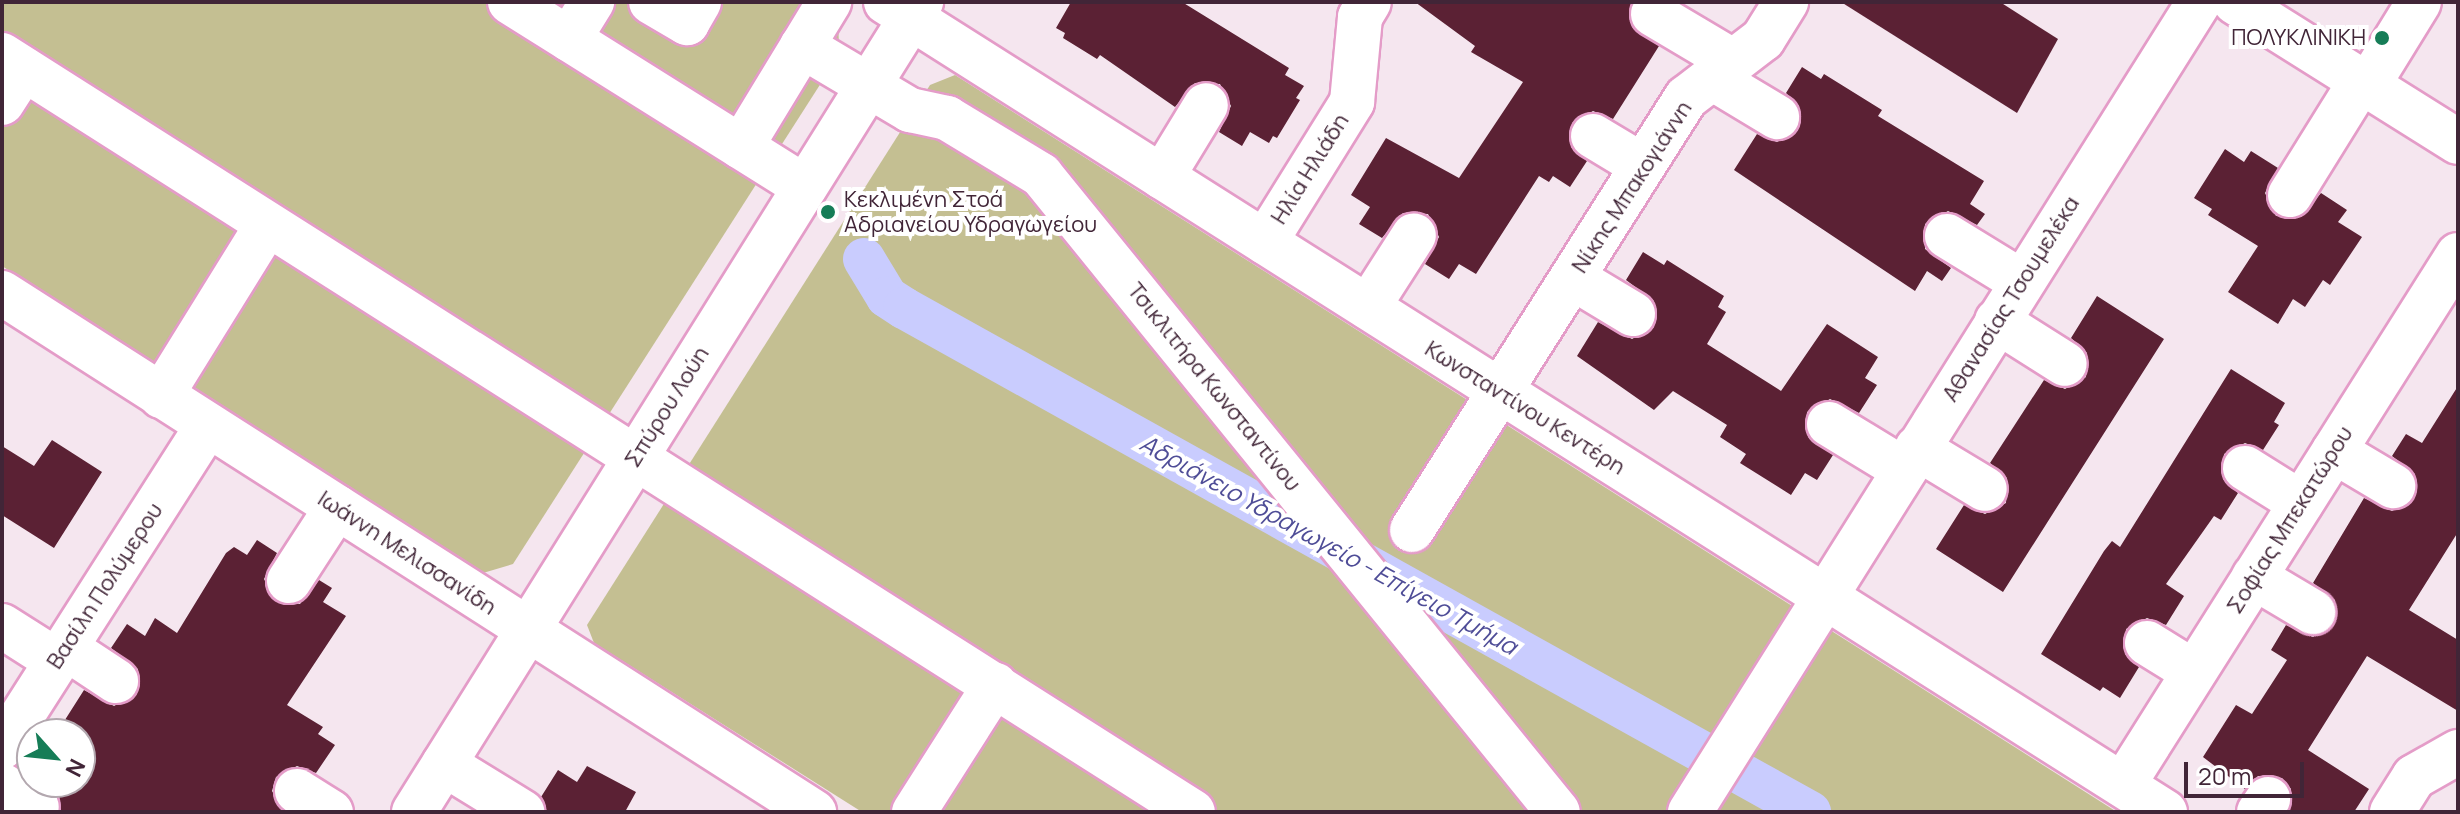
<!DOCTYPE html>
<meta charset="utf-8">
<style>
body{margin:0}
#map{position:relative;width:2460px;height:814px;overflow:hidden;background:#f5e6ef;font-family:Manrope,sans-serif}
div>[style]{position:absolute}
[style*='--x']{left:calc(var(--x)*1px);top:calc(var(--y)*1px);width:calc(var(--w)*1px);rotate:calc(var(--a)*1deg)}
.green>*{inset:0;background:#c4bf92}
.canal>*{height:42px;margin:-21px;padding:0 21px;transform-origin:21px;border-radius:21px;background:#c9ccfe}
.building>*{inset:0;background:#5b2134}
.roads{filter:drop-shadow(2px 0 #e49cc8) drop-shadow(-2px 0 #e49cc8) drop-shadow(0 2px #e49cc8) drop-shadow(0 -2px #e49cc8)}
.street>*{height:44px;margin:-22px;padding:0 22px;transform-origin:22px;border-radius:22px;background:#fff}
.secondary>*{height:44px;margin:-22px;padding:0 22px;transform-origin:22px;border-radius:22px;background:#fff}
.dots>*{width:22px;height:22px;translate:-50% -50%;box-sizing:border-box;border:4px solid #fff;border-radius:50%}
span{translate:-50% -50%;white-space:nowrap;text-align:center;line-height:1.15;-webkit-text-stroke:8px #fff;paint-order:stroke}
.poi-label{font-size:22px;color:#412537}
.right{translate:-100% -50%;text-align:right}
.left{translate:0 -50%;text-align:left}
.street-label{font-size:22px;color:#412537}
.water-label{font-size:24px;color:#4f4d97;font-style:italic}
.frame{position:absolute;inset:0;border:4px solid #412537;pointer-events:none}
.north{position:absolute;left:16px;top:718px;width:80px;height:80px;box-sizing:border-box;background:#fff;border:2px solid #b3a8af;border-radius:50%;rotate:117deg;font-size:22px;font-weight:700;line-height:32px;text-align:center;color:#412537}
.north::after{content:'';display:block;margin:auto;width:28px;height:36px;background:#167d57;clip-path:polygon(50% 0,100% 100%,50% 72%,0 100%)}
.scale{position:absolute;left:2184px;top:762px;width:120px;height:36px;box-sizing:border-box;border:4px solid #412537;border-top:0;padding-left:10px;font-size:24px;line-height:28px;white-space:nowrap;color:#412537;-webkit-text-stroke:6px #fff;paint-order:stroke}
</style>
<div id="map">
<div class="green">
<i style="clip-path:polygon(2px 2px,838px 2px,839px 55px,513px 564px,483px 573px,2px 266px)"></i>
<i style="clip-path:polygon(955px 75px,2117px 812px,862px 812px,594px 643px,587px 625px,930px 85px)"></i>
</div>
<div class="canal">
<i style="--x:864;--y:259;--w:44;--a:58.8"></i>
<i style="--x:887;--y:297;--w:20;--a:33"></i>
<i style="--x:904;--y:308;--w:1037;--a:29.09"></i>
</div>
<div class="building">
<i style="clip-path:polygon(1071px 2px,1182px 2px,1289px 68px,1285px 75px,1304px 86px,1296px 98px,1300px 100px,1277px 138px,1273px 136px,1269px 143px,1250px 132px,1242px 146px,1219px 132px,1231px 106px,1220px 84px,1195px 83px,1175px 107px,1100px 55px,1097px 59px,1063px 38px,1065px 33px,1056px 28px)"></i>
<i style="clip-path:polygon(1415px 2px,1631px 2px,1632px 27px,1659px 46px,1613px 119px,1593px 111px,1572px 123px,1571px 147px,1587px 161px,1570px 187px,1553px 176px,1549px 182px,1539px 176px,1476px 274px,1459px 264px,1449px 279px,1425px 264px,1439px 237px,1428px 214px,1403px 213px,1382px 238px,1359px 224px,1370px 207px,1351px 195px,1386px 138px,1459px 178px,1523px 82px,1471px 52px,1475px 46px)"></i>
<i style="clip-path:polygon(1841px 2px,2000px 2px,2058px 39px,2017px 113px)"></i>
<i style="clip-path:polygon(1802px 67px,1821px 79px,1824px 74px,1882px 110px,1878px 116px,1984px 181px,1970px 204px,1985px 214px,1977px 225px,1948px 211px,1925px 224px,1925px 249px,1951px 268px,1942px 281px,1927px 271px,1915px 291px,1734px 170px,1757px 134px,1777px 142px,1798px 130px,1799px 106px,1786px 93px)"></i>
<i style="clip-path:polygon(2225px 149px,2244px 162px,2251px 151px,2278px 168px,2265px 193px,2276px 216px,2301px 217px,2321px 193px,2347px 210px,2338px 222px,2362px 237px,2330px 285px,2323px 280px,2305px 307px,2293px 299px,2278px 324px,2228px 292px,2258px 246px,2208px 215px,2212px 209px,2194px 198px)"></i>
<i style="clip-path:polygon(1643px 252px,1664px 265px,1667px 260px,1724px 296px,1718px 307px,1726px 312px,1707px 344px,1781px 391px,1827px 324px,1878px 357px,1865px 378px,1877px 385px,1859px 413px,1830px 399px,1807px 412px,1808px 437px,1833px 455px,1817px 480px,1805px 473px,1791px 495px,1740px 463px,1746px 454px,1720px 437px,1727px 425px,1673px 391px,1654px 410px,1577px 356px,1598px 322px,1632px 339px,1654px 327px,1654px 301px,1626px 280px)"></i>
<i style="clip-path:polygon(2097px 296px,2164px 339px,2003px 592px,1936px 549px,1964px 505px,1985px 514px,2006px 503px,2007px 478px,1990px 463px,2044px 380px,2065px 389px,2086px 377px,2087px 353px,2071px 338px)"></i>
<i style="clip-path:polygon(2231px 369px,2285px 403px,2274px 422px,2279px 425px,2263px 450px,2245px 443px,2224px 454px,2223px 479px,2238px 493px,2221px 520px,2214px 516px,2166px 584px,2184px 596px,2166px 625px,2147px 618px,2126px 629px,2125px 654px,2139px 667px,2120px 698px,2103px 687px,2100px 691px,2041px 654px,2104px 551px,2112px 541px,2120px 547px)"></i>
<i style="clip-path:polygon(2458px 386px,2458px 532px,2409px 610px,2458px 640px,2458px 711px,2367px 656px,2308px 750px,2369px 789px,2354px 812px,2289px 812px,2291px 789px,2282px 778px,2258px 776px,2245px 789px,2203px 757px,2236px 705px,2252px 714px,2287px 660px,2271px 650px,2286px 625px,2313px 637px,2334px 625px,2335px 600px,2313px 583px,2364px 498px,2392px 511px,2414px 499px,2415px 474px,2392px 456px,2406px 434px,2422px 443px)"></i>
<i style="clip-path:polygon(52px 440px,102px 472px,54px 548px,2px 515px,2px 446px,34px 466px)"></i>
<i style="clip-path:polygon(257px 540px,277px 553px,264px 579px,275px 601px,300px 604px,319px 580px,332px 588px,323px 602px,346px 616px,287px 705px,323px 727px,318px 734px,335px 745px,316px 773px,297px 766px,276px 777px,272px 791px,284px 812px,61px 812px,59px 795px,44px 782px,80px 782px,80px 734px,56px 734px,84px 690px,114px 706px,137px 694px,138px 669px,111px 648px,127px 624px,145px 636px,155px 618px,177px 633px,226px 553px,234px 547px,247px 555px)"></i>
<i style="clip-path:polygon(587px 766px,636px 792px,625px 812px,547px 812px,541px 797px,558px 770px,577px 782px)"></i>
</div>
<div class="roads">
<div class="street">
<i style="--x:510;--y:2;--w:348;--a:32.1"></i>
<i style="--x:651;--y:2;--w:42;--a:30.3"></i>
<i style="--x:687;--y:23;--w:24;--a:-60"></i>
<i style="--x:886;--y:2;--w:1514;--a:32.35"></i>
<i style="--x:2235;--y:2;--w:263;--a:32.1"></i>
<i style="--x:1653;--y:14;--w:94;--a:30.7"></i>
<i style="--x:569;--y:39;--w:44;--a:-58.1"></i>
<i style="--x:802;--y:46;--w:126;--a:30.7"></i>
<i style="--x:910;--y:110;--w:38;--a:12"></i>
<i style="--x:947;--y:118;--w:110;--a:31.2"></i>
<i style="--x:1041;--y:175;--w:820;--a:50.94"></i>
<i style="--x:2;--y:55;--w:1411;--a:32.44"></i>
<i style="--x:1712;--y:78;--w:76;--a:31"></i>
<i style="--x:2368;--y:85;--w:97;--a:-58.4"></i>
<i style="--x:2;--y:103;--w:40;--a:-57.1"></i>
<i style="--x:1593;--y:136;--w:58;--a:31"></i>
<i style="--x:741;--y:147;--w:170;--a:-58.7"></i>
<i style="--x:1162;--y:177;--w:84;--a:-58.6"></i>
<i style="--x:2290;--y:195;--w:134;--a:-58.1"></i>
<i style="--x:1947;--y:236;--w:88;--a:31.5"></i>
<i style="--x:1265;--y:242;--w:165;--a:-58.1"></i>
<i style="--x:1352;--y:102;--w:85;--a:-84.6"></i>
<i style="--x:1360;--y:17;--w:17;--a:-59"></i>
<i style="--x:1573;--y:278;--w:70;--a:31"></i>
<i style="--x:2;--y:293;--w:964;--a:32.59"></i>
<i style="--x:1368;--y:307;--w:85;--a:-57.4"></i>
<i style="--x:1997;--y:321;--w:80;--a:32.3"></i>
<i style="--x:161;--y:396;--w:201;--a:-58.2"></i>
<i style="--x:1829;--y:424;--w:87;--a:31.3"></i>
<i style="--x:1917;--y:448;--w:79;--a:31.1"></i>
<i style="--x:2334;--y:451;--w:69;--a:30.7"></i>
<i style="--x:2245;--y:468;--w:66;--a:32"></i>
<i style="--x:1412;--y:530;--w:512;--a:-57.61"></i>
<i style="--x:1686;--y:98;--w:97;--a:-37.5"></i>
<i style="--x:1763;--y:39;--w:44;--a:-58.1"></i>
<i style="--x:2254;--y:577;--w:69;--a:30.7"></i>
<i style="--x:289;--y:581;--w:88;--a:-57"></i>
<i style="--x:2;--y:626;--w:65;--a:32.5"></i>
<i style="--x:2147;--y:643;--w:55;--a:31.7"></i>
<i style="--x:66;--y:648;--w:60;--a:33.4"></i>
<i style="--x:2;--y:747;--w:382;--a:-57.4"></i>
<i style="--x:444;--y:764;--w:92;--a:31.6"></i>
<i style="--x:2;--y:785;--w:41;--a:32.2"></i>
<i style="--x:2123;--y:785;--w:627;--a:-57.7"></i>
<i style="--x:297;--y:791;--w:40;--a:32"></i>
<i style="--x:914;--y:812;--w:151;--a:-57.5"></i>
<i style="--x:1690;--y:812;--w:957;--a:-57.85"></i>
<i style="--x:2259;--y:812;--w:16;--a:-55"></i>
<i style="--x:2392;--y:812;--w:41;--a:-57.8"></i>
<i style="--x:2414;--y:777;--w:51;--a:-29.6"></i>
</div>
<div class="secondary">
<i style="--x:414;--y:812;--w:956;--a:-57.96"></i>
</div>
</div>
<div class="dots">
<i style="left:2382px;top:38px;background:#167d57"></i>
<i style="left:828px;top:212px;background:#167d57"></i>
</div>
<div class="poi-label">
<span class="right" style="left:2366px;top:38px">ΠΟΛΥΚΛΙΝΙΚΗ</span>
<span class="left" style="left:844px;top:212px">Κεκλιμένη Στοά<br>Αδριανείου Υδραγωγείου</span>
</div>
<div class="street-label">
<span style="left:1310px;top:169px;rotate:-58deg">Ηλία Ηλιάδη</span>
<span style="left:1632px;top:187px;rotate:-57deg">Νίκης Μπακογιάννη</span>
<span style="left:2011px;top:299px;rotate:-58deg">Αθανασίας Τσουμελέκα</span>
<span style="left:1214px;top:387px;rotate:51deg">Τσικλιτήρα Κωνσταντίνου</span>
<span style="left:667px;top:407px;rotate:-58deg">Σπύρου Λούη</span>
<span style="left:1525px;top:408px;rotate:32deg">Κωνσταντίνου Κεντέρη</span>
<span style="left:2290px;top:520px;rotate:-58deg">Σοφίας Μπεκατώρου</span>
<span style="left:407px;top:553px;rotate:33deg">Ιωάννη Μελισσανίδη</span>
<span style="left:105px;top:586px;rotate:-57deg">Βασίλη Πολύμερου</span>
</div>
<div class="water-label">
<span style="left:1329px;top:544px;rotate:29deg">Αδριάνειο Υδραγωγείο - Επίγειο Τμήμα</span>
</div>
<div class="frame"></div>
<div class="north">N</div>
<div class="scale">20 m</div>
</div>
